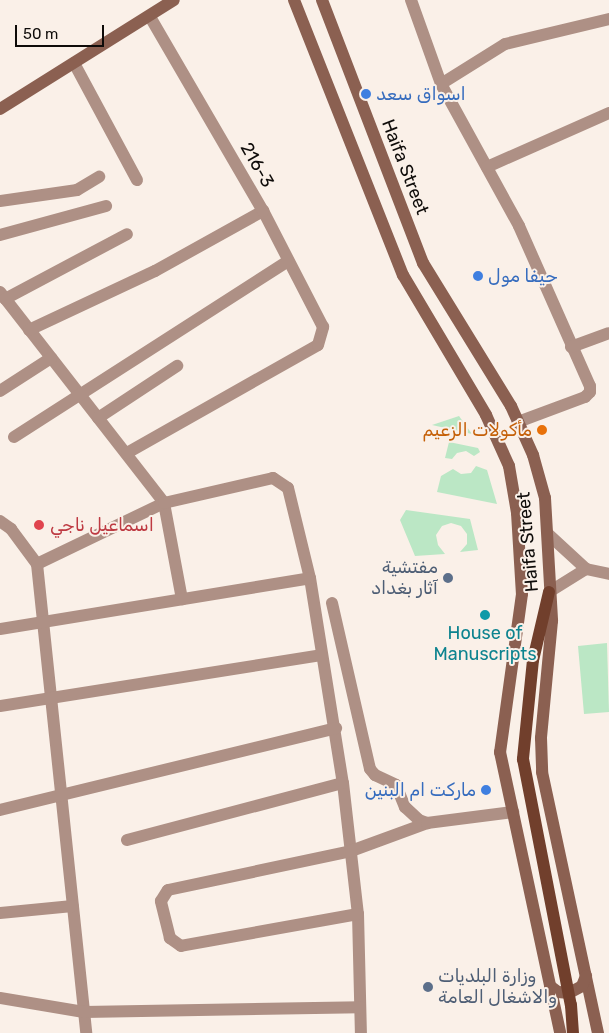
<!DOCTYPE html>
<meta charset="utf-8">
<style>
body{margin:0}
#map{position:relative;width:609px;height:1033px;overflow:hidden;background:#faf0e8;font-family:Rubik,"Noto Naskh Arabic",sans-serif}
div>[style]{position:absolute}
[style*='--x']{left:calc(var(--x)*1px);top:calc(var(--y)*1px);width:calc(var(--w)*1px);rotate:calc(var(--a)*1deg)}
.green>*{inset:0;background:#bbe7c5}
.street>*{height:12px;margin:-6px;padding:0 6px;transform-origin:6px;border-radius:6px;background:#ae9085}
.secondary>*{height:12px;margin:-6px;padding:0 6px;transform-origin:6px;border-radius:6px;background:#8b6051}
.primary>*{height:12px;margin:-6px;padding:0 6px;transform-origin:6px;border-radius:6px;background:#713f2c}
.dots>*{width:14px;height:14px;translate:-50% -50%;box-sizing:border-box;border:2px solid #faf0e8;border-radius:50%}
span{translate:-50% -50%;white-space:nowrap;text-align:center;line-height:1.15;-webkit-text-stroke:4px #faf0e8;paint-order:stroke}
.shop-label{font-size:18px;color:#366cbe}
.left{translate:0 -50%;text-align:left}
.right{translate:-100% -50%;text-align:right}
.street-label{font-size:18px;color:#0e0b09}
.food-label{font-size:18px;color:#c56008}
.health-label{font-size:18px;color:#be3a42}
.service-label{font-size:18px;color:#4e5e75}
.culture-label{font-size:18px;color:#0d838f}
.scale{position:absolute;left:15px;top:25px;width:89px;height:22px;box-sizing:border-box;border:2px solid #0e0b09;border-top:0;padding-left:6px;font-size:15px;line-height:18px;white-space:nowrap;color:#0e0b09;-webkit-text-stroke:4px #faf0e8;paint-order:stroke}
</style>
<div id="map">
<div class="green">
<i style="clip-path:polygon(459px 416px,472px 434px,432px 425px)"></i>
<i style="clip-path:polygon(449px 442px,478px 448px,480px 452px,474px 456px,466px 451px,457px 453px,452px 459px,445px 458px)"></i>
<i style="clip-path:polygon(476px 466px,487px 470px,497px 504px,437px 492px,441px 476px,453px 469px,461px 474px,471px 473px)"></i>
<i style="clip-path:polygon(406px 510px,470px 519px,478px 550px,460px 552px,467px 544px,467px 534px,461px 526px,451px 523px,442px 526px,436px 535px,438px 545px,445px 554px,415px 556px,400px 520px)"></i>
<i style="clip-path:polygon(607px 643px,609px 712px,584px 714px,578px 646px)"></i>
</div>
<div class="street">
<i style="--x:411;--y:0;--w:89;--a:70.3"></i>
<i style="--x:441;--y:84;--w:162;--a:61.2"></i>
<i style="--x:519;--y:226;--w:175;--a:66.1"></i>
<i style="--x:590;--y:386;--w:6;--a:90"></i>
<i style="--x:590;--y:392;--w:7;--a:135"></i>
<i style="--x:585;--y:397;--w:72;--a:159.5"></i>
<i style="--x:74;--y:63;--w:133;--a:61.7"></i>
<i style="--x:441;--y:84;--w:75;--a:-32"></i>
<i style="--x:505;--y:44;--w:107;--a:-13.5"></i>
<i style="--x:487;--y:167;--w:133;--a:-23.9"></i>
<i style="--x:0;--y:201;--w:78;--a:-8.1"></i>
<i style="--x:77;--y:190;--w:26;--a:-31"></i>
<i style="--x:0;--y:235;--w:110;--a:-15.3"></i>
<i style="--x:0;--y:292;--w:267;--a:52.1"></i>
<i style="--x:164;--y:503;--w:98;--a:79.4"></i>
<i style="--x:5;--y:299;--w:138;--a:-28"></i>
<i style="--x:29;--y:330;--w:139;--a:-25.1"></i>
<i style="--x:155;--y:271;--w:124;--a:-29.1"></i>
<i style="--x:571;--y:347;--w:40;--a:-20.2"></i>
<i style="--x:0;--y:391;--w:61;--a:-32.9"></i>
<i style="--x:98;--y:418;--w:95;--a:-33.4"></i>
<i style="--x:14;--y:437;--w:326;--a:-32.7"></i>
<i style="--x:127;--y:453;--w:219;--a:-29.5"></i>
<i style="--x:318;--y:345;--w:19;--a:-74"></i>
<i style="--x:323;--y:327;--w:131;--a:-117.3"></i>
<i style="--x:263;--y:211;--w:225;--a:-120.2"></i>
<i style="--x:0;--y:521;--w:14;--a:36"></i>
<i style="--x:11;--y:529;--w:44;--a:53.4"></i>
<i style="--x:37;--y:564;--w:472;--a:84"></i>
<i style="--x:548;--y:534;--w:52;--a:42.6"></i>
<i style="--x:586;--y:569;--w:24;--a:12"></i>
<i style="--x:37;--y:564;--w:141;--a:-25.7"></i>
<i style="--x:164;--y:503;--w:112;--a:-12.9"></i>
<i style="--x:273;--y:478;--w:18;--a:34"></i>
<i style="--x:288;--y:488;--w:93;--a:76.3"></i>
<i style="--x:310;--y:578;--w:208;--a:80.9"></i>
<i style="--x:343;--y:783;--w:132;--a:83.5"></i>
<i style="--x:358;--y:914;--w:119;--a:88.6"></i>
<i style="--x:549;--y:592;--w:44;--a:-31.9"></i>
<i style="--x:332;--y:603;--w:170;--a:77.1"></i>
<i style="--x:370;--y:769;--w:8;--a:50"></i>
<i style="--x:375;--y:775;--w:23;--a:25"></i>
<i style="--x:396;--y:785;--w:24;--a:68"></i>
<i style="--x:405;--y:807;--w:19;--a:43"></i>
<i style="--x:419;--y:820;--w:9;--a:21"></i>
<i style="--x:0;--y:629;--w:314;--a:-9.3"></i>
<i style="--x:0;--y:706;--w:325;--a:-9"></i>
<i style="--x:0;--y:810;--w:346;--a:-13.7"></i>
<i style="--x:127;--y:840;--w:223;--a:-14.8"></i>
<i style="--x:0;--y:913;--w:73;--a:-5.5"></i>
<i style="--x:358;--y:914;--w:180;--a:169.8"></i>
<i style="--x:181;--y:946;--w:14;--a:-144"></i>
<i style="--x:170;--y:938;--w:38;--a:-104"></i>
<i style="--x:161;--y:901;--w:13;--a:-58"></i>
<i style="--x:168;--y:890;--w:187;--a:-12"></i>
<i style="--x:351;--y:851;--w:81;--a:-20.2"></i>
<i style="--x:427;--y:823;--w:87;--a:-7.3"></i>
<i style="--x:0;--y:998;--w:85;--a:9.5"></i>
<i style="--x:84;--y:1012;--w:276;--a:-1"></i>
</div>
<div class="secondary">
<i style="--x:294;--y:0;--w:296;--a:68.4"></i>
<i style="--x:403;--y:275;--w:163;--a:59.3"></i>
<i style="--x:486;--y:415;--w:56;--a:65.7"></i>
<i style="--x:509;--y:466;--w:48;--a:80.3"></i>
<i style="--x:517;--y:513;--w:81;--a:86.5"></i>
<i style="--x:522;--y:594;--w:160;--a:97.9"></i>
<i style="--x:500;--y:752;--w:287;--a:77.9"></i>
<i style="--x:322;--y:0;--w:282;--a:69"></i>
<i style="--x:423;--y:263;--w:168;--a:58.4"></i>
<i style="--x:511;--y:406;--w:54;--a:65.8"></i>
<i style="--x:533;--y:455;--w:45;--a:74.4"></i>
<i style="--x:545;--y:498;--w:123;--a:86.7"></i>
<i style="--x:552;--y:621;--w:118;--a:95.4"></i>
<i style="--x:541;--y:738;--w:34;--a:88"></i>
<i style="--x:542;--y:772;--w:267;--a:77.9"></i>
<i style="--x:0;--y:109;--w:205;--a:-32.1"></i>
<i style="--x:550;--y:986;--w:10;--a:37"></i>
<i style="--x:558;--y:992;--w:11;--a:5"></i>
<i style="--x:569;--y:993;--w:15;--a:-28"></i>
<i style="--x:582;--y:986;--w:11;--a:-68"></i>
</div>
<div class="primary">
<i style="--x:549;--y:592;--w:70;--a:103.2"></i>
<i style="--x:533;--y:660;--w:100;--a:95.8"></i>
<i style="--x:523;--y:759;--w:251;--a:79"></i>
<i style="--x:571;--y:1005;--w:28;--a:86"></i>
</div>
<div class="dots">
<i style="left:366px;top:94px;background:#3f7fe0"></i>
<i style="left:478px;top:276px;background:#3f7fe0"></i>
<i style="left:542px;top:430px;background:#e8710a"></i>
<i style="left:39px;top:525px;background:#e0444e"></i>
<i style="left:448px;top:578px;background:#5c6f8a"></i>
<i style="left:485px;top:615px;background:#0f9aa8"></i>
<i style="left:486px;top:790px;background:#3f7fe0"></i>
<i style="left:428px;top:987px;background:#5c6f8a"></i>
</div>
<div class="shop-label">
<span class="left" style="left:376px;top:94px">اسواق سعد</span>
<span class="left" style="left:488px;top:276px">حيفا مول</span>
<span class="right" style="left:476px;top:790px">ماركت ام البنين</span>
</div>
<div class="street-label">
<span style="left:257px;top:165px;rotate:60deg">216-3</span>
<span style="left:405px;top:167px;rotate:69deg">Haifa Street</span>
<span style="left:528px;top:542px;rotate:-95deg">Haifa Street</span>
</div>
<div class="food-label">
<span class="right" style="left:532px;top:430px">مأكولات الزعيم</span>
</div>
<div class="health-label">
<span class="left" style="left:50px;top:525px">اسماعيل ناجي</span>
</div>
<div class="service-label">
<span class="right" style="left:438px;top:578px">مفتشية<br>آثار بغداد</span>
<span class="left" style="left:438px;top:987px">وزارة البلديات<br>والاشغال العامة</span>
</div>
<div class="culture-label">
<span style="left:485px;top:644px">House of<br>Manuscripts</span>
</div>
<div class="scale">50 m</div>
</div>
